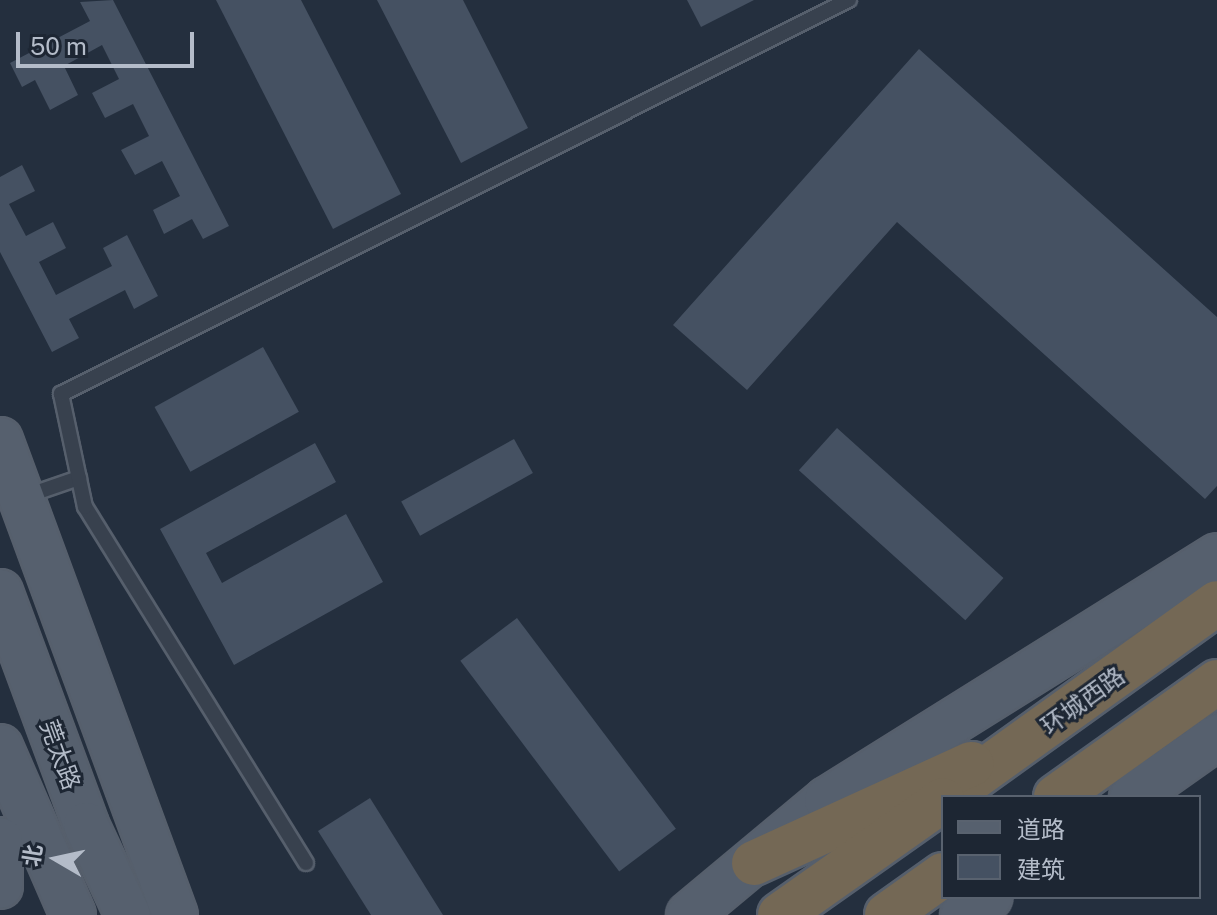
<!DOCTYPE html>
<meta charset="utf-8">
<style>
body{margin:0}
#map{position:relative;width:1217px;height:915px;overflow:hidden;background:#242f3e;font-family:"Public Sans","Noto Sans SC",sans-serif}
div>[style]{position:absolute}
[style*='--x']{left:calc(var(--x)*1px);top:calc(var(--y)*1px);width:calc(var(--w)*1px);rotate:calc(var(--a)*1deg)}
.building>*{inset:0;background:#455162;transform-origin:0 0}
.roads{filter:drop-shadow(2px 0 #565f6c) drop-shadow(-2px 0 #565f6c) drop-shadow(0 2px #565f6c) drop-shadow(0 -2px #565f6c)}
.lane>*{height:14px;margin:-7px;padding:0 7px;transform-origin:7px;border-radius:7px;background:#38414e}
.primary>*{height:44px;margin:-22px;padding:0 22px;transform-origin:22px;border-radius:22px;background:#56606e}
.highway>*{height:44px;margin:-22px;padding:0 22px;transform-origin:22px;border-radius:22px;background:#746855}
span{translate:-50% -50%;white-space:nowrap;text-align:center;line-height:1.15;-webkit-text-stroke:6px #1d2633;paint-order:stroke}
.street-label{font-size:24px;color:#b4bcc9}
.legend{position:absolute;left:941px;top:795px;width:260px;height:104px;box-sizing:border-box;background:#1d2633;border:2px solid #59626f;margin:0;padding:10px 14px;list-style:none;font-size:24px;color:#b4bcc9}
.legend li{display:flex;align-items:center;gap:16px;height:40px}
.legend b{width:40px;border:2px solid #59626f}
.north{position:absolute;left:16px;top:819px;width:80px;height:80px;-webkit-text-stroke:6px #1d2633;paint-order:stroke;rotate:279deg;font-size:22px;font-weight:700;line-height:32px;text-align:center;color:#b4bcc9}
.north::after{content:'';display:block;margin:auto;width:28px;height:36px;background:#b4bcc9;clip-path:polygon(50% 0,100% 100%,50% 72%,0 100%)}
.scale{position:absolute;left:16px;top:32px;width:178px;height:36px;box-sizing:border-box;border:4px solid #b4bcc9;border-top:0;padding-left:10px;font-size:24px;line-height:28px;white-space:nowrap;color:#b4bcc9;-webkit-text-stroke:6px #1d2633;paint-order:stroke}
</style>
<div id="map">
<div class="building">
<i style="clip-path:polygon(113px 0,229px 226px,203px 239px,192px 219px,164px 234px,153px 210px,180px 196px,162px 161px,135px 175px,121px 150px,149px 136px,133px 104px,105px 118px,92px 93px,119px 79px,102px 45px,64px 66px,78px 95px,50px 110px,35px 80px,22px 87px,10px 63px,90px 21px,80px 2px)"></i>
<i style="clip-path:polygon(216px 0,301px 0,401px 194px,333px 229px)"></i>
<i style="clip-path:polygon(377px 0,463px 0,528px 128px,461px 163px)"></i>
<i style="clip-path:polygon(687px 0,754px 0,701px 27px)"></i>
<i style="clip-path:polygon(919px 49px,1217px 317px,1217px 486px,1205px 499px,897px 222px,747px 390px,673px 325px)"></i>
<i style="clip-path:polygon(22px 165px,35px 191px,9px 204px,26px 236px,53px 222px,66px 248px,39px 262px,56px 295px,112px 266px,103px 248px,127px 235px,158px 296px,134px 309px,125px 290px,69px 319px,79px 338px,52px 352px,0 252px,0 177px)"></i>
<i style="left:263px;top:347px;width:74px;height:124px;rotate:61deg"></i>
<i style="left:837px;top:428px;width:224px;height:57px;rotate:42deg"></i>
<i style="left:514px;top:439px;width:39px;height:129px;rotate:61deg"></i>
<i style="clip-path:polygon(315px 443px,336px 482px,206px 553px,222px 583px,346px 514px,383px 582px,234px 665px,160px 529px)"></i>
<i style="left:517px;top:618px;width:264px;height:71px;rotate:53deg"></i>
<i style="clip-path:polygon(370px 798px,443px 915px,371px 915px,318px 831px)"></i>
</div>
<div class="roads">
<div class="lane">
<i style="--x:26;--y:496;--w:56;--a:-18.8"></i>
<i style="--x:306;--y:863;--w:419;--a:-121.8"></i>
<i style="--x:85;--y:507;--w:116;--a:-102"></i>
<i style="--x:61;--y:394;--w:881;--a:-26.57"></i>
</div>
<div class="primary">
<i style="--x:0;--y:440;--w:506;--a:69.78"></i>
<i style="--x:0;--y:592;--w:248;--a:69.7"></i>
<i style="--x:86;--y:825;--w:99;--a:65"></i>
<i style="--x:0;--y:747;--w:183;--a:66.5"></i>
<i style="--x:1132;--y:797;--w:104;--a:-35.2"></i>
<i style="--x:0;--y:840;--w:46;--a:90"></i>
<i style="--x:689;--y:915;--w:180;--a:-39.8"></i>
<i style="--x:827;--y:800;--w:460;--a:-32"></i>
<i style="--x:963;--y:915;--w:32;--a:-34"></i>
</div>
<div class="highway">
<i style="--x:947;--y:797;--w:332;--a:-35.7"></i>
<i style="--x:1056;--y:797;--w:198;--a:-35.5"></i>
<i style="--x:754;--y:863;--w:239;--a:-24.5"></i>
<i style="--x:780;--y:915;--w:199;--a:-35.2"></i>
<i style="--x:887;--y:915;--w:69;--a:-35.5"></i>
</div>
</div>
<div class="street-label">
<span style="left:1083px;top:701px;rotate:-36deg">环城西路</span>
<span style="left:60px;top:755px;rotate:70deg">莞太路</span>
</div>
<ul class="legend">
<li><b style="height:10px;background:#56606e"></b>道路</li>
<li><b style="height:22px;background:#455162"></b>建筑</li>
</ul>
<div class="north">北</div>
<div class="scale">50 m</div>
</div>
